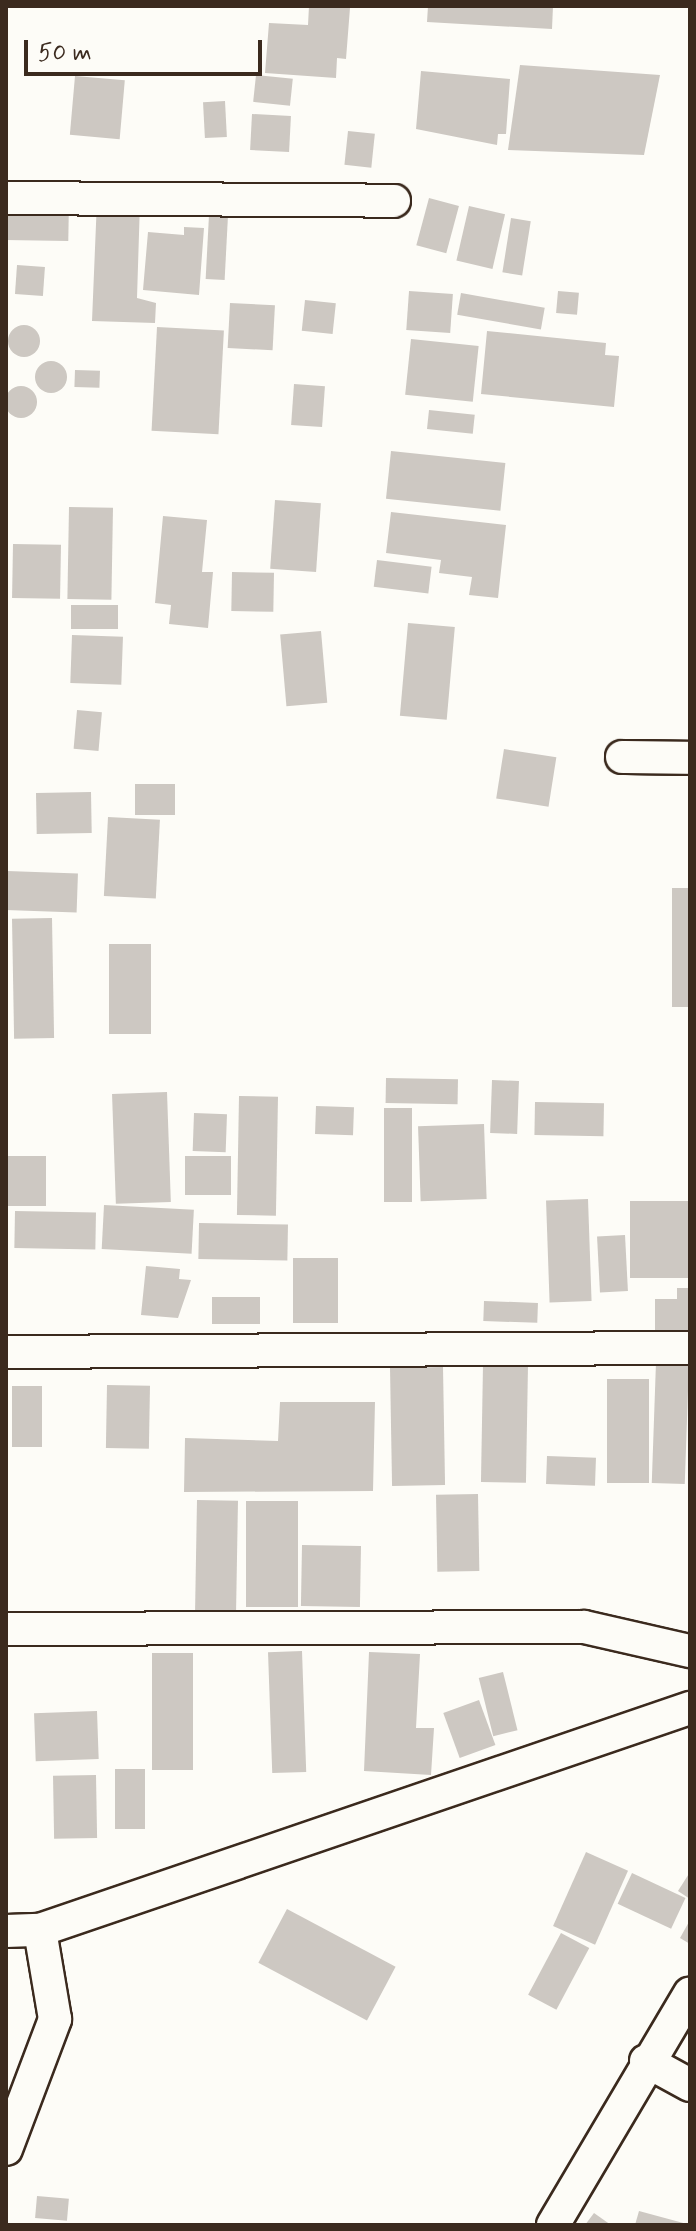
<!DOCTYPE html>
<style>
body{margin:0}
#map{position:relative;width:696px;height:2231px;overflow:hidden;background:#fdfcf7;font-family:Mynerve,sans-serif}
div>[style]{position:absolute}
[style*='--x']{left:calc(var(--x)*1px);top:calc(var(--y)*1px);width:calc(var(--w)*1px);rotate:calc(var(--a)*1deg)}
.building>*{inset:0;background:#cdc8c2;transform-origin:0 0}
.round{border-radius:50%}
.roads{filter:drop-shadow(2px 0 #3b2a1e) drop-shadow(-2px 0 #3b2a1e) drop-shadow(0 2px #3b2a1e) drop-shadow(0 -2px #3b2a1e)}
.street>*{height:32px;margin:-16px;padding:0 16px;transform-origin:16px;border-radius:16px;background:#fdfcf7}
span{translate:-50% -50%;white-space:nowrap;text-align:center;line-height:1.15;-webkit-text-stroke:8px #fdfcf7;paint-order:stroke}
.frame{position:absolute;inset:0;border:8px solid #3b2a1e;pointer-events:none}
.scale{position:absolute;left:24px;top:40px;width:238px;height:36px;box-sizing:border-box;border:4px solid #3b2a1e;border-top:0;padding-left:10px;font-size:24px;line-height:28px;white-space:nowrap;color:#3b2a1e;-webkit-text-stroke:6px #fdfcf7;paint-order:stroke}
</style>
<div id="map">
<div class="building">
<i style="clip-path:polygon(309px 6px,350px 8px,346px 59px,337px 58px,336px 78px,265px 73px,269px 23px,308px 25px)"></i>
<i style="clip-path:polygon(428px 6px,553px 6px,552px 29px,427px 22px)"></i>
<i style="clip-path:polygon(520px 65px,660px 75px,644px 155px,508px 150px)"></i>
<i style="clip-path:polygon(421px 71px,510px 79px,506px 134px,498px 134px,497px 145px,416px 129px)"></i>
<i style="left:256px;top:75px;width:37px;height:27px;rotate:6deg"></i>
<i style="left:75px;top:76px;width:50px;height:59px;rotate:5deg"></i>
<i style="left:225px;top:101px;width:36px;height:22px;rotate:87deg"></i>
<i style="left:252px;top:114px;width:39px;height:36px;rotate:3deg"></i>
<i style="left:348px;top:131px;width:27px;height:34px;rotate:6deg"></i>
<i style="left:429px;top:198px;width:31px;height:49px;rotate:15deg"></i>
<i style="left:6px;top:199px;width:63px;height:41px;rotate:1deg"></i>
<i style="clip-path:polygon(97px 200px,140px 202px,137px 298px,156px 303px,155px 323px,92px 321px)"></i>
<i style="left:469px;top:206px;width:37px;height:56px;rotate:13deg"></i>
<i style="left:209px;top:215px;width:19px;height:64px;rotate:3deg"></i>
<i style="left:511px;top:218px;width:20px;height:55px;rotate:9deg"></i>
<i style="clip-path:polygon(184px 227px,204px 228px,199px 295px,143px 290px,148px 232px,184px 235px)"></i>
<i style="left:17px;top:265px;width:28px;height:29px;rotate:4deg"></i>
<i style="left:409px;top:291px;width:44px;height:39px;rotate:4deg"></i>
<i style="left:558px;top:291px;width:21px;height:22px;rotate:5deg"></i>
<i style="left:461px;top:293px;width:85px;height:22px;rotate:10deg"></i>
<i style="left:305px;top:300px;width:31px;height:31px;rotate:6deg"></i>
<i style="left:230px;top:303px;width:45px;height:45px;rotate:3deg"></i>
<i class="round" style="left:8px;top:325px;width:32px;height:32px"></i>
<i style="left:157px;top:327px;width:67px;height:104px;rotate:3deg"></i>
<i style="clip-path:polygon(487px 331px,606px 343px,605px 355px,619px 356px,614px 407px,481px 394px)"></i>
<i style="left:411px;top:339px;width:68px;height:56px;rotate:6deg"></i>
<i class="round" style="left:35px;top:361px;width:32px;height:32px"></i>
<i style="left:75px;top:370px;width:25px;height:17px;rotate:2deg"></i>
<i style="left:294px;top:384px;width:31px;height:41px;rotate:4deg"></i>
<i class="round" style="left:5px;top:386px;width:32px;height:32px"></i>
<i style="left:429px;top:410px;width:46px;height:19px;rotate:6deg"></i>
<i style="left:391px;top:451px;width:115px;height:48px;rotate:6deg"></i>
<i style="left:275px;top:500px;width:46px;height:69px;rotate:4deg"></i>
<i style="left:69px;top:507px;width:44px;height:92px;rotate:1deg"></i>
<i style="clip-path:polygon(391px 512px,506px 525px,498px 598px,469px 595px,472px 577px,439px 573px,441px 560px,386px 553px)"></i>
<i style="clip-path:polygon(163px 516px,207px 520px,202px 572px,213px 572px,208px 628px,169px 624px,171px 605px,155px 603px)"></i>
<i style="left:13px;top:544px;width:48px;height:54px;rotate:1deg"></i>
<i style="left:377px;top:560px;width:55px;height:27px;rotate:7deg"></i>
<i style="left:232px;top:572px;width:42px;height:39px;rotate:1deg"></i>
<i style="left:71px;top:605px;width:47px;height:24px"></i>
<i style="left:408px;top:623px;width:47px;height:93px;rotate:5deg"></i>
<i style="left:321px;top:631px;width:72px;height:41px;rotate:85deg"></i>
<i style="left:72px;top:635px;width:51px;height:48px;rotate:2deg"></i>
<i style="left:77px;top:710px;width:25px;height:39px;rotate:5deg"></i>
<i style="left:504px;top:749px;width:53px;height:50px;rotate:9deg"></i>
<i style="left:135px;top:784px;width:40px;height:31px"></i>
<i style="left:91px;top:792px;width:41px;height:55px;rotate:89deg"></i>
<i style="left:108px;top:817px;width:52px;height:79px;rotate:3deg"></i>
<i style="left:7px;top:871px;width:71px;height:39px;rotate:2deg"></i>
<i style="left:672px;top:888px;width:18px;height:119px"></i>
<i style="left:52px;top:918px;width:120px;height:40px;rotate:89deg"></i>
<i style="left:109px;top:944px;width:42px;height:90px"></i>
<i style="left:386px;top:1078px;width:72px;height:25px;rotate:1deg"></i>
<i style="left:492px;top:1080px;width:27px;height:53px;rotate:2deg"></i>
<i style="left:167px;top:1092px;width:110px;height:55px;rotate:88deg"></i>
<i style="left:239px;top:1096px;width:39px;height:119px;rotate:1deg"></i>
<i style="left:535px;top:1102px;width:69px;height:33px;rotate:1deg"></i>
<i style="left:316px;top:1106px;width:38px;height:28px;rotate:2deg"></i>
<i style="left:384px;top:1108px;width:28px;height:94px"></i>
<i style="left:194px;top:1113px;width:33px;height:38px;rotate:2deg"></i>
<i style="left:484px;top:1124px;width:75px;height:66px;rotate:88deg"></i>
<i style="left:8px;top:1156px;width:38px;height:50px"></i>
<i style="left:185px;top:1156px;width:46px;height:39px"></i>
<i style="left:588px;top:1199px;width:102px;height:42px;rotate:88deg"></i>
<i style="left:690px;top:1201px;width:77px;height:60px;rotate:90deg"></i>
<i style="left:104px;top:1205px;width:90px;height:44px;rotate:3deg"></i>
<i style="left:15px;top:1211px;width:81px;height:37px;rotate:1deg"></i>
<i style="left:199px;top:1223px;width:89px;height:36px;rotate:1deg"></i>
<i style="left:625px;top:1235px;width:56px;height:28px;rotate:87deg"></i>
<i style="left:293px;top:1258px;width:45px;height:65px"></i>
<i style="clip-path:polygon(146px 1266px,180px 1269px,179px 1279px,191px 1280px,178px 1318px,141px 1315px)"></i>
<i style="clip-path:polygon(677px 1288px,690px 1288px,690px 1330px,655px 1330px,655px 1299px,677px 1299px)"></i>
<i style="left:212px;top:1297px;width:48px;height:27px"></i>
<i style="left:484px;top:1301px;width:54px;height:20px;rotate:2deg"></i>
<i style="left:656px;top:1362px;width:33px;height:121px;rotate:2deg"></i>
<i style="left:483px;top:1365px;width:45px;height:117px;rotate:1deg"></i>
<i style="left:443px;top:1367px;width:118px;height:53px;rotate:89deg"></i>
<i style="left:607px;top:1379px;width:42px;height:104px"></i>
<i style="left:107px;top:1385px;width:43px;height:63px;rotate:1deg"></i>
<i style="left:12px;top:1386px;width:30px;height:61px"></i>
<i style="clip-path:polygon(280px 1402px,375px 1402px,373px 1491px,184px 1492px,185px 1438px,278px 1441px)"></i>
<i style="left:547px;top:1456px;width:49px;height:28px;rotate:2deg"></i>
<i style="left:478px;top:1494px;width:77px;height:42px;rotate:89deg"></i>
<i style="left:197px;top:1500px;width:41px;height:111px;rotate:1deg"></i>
<i style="left:246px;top:1501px;width:52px;height:106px"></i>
<i style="left:302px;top:1545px;width:59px;height:61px;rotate:1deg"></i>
<i style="left:302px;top:1651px;width:121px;height:34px;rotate:88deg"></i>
<i style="clip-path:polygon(369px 1652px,420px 1654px,416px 1728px,434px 1728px,431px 1775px,364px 1771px)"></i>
<i style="left:152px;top:1653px;width:41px;height:117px"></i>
<i style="left:503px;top:1672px;width:60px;height:25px;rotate:76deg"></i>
<i style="left:479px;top:1700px;width:48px;height:38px;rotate:70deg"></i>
<i style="left:97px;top:1711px;width:48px;height:63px;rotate:88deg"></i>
<i style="left:115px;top:1769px;width:30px;height:60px"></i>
<i style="left:96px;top:1775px;width:63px;height:43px;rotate:89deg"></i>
<i style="left:586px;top:1852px;width:46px;height:81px;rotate:24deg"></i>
<i style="clip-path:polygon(690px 1872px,690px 1899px,678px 1891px)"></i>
<i style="left:632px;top:1873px;width:59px;height:34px;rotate:25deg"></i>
<i style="left:287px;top:1909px;width:123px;height:61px;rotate:28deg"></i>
<i style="clip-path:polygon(690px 1920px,690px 1944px,680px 1938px)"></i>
<i style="left:561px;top:1933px;width:32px;height:70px;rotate:28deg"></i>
<i style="left:37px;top:2196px;width:32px;height:22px;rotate:5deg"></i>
<i style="clip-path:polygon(639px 2211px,687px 2224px,687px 2225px,635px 2225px)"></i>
<i style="clip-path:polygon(594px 2213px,611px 2225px,585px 2225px)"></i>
</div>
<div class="roads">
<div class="street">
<i style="--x:6;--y:198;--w:388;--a:0.4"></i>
<i style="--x:622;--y:757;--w:68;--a:0.8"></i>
<i style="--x:6;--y:1352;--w:684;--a:-0.34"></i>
<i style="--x:6;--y:1629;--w:578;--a:-0.2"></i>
<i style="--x:584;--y:1627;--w:109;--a:12.8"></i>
<i style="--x:6;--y:1931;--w:34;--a:-2"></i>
<i style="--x:40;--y:1930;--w:687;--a:-18.86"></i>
<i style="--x:646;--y:2061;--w:50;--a:28.6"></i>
<i style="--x:6;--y:2149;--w:139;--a:-69.3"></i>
<i style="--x:55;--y:2019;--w:90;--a:-99.6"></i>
<i style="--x:553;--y:2225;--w:269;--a:-59.4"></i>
</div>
</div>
<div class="frame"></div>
<div class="scale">50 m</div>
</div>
